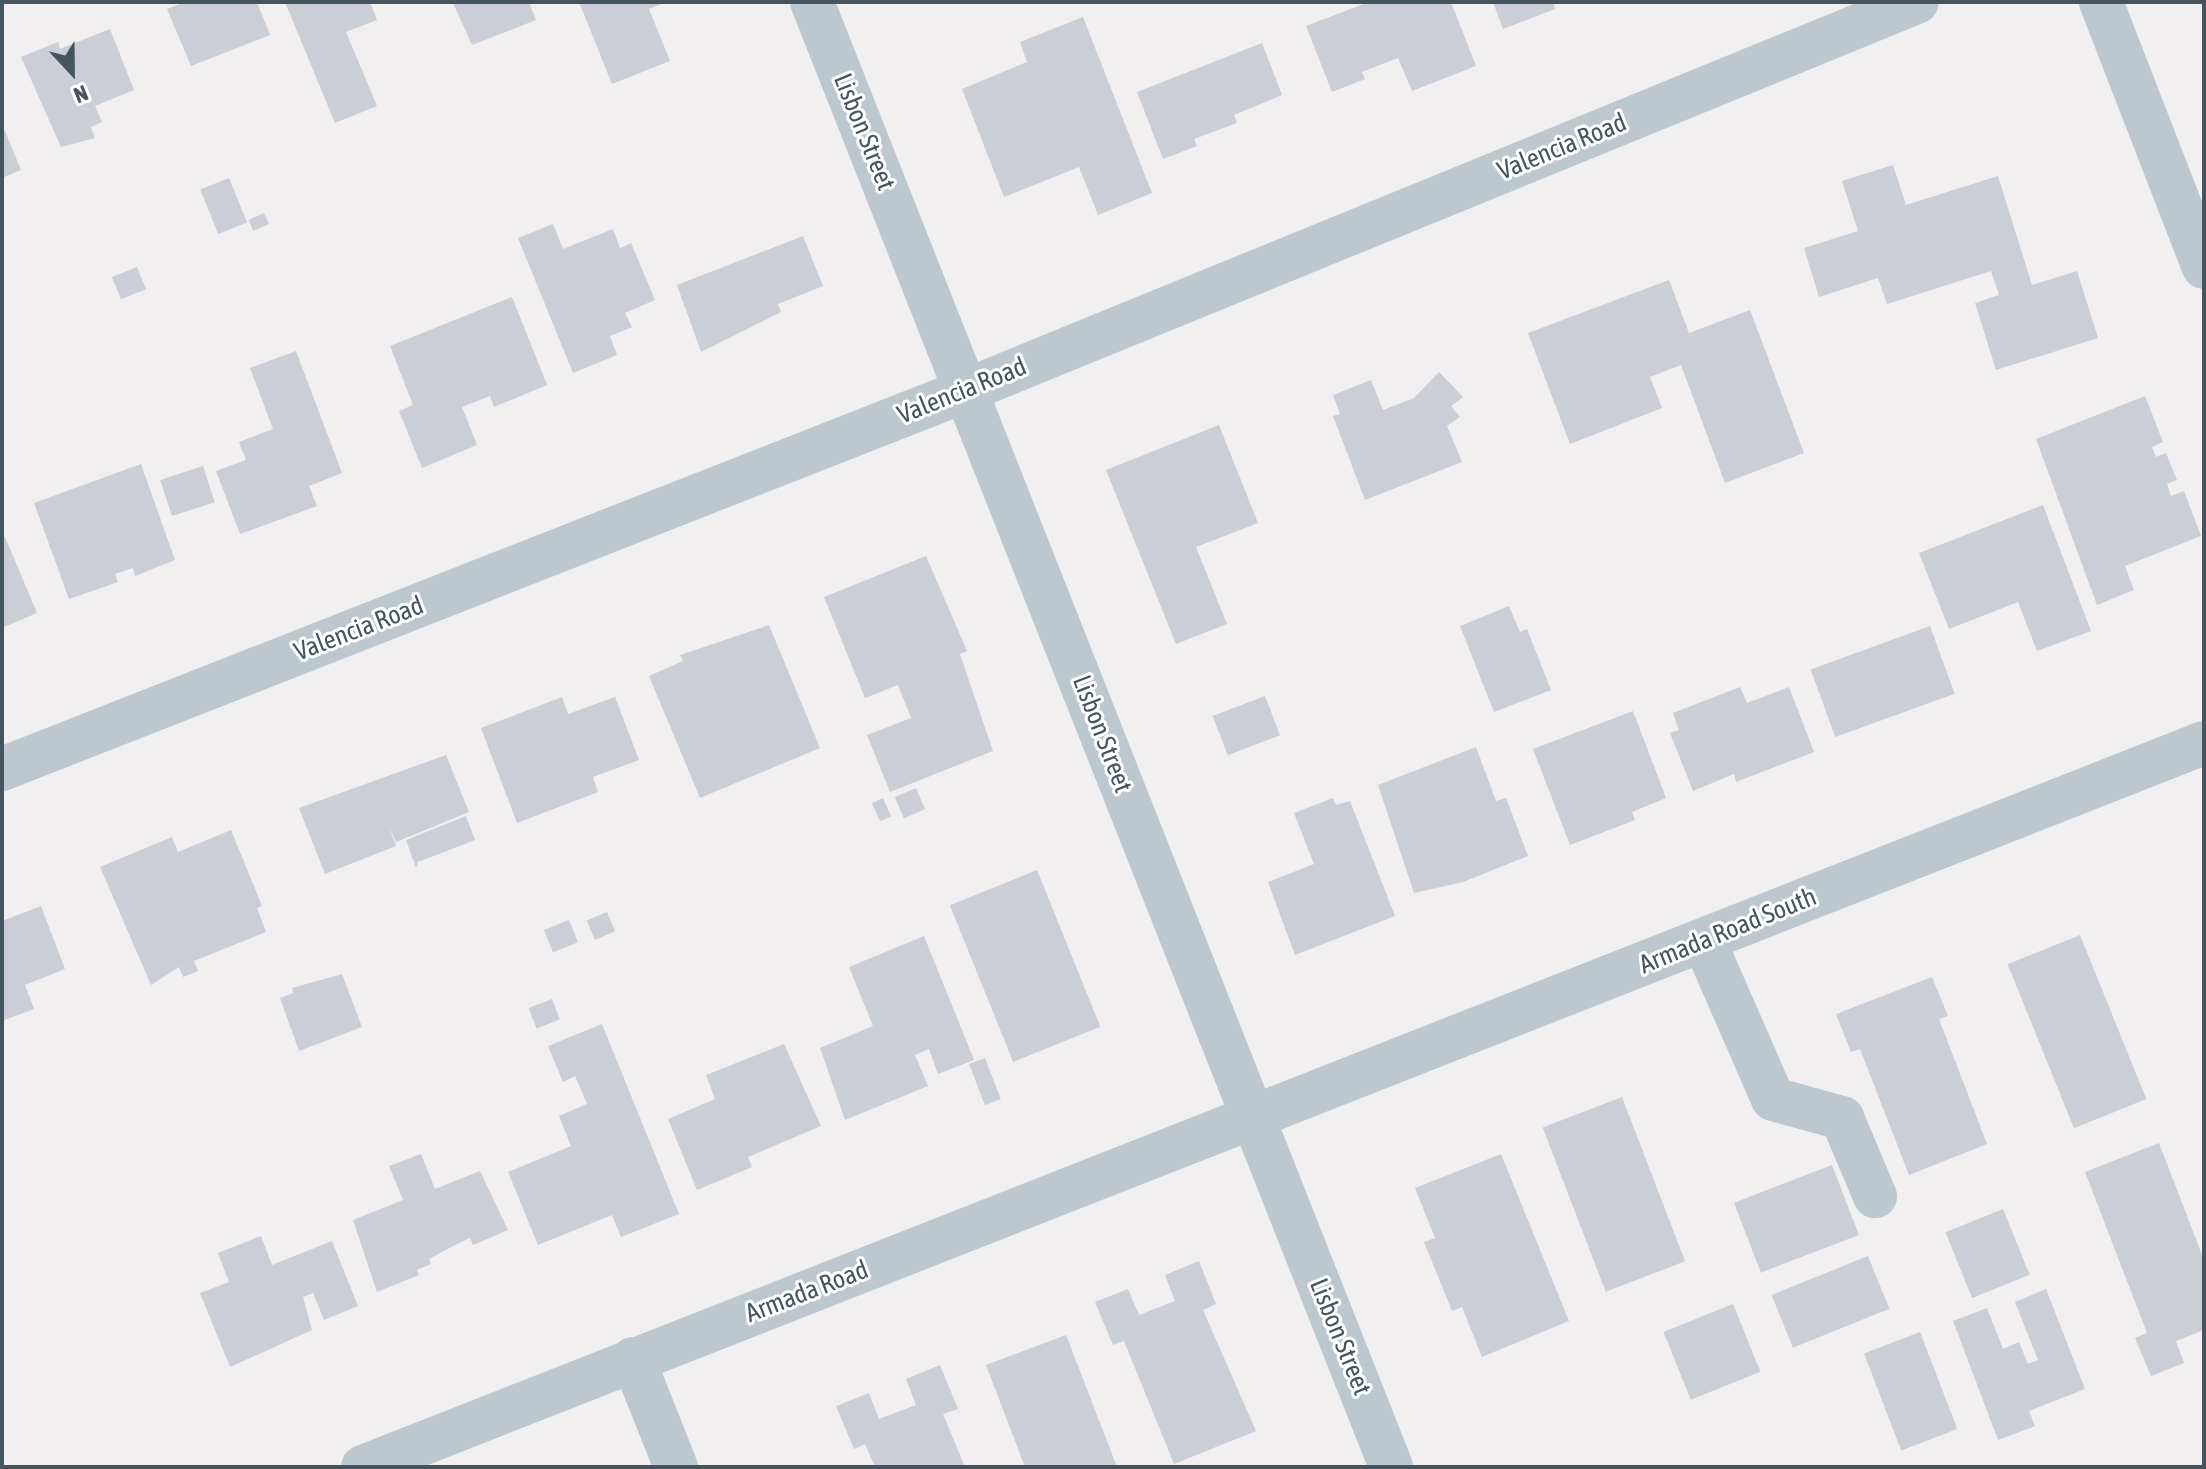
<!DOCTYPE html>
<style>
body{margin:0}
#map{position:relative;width:2206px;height:1469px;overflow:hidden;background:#f1efef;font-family:"Asap Condensed",sans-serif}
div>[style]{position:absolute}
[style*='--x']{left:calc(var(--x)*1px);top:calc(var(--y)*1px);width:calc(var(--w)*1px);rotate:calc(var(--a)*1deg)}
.building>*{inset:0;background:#cbced4;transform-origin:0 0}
.minor>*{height:44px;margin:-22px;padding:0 22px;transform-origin:22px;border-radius:22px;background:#bcc8ce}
span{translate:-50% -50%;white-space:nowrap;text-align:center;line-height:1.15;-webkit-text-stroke:6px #fff;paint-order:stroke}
.street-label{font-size:26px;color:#46545d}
.frame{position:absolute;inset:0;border:4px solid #46545d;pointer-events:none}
.north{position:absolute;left:32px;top:32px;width:80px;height:80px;-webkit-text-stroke:6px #fff;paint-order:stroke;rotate:158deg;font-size:22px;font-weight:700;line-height:32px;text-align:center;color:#46545d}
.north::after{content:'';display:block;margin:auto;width:28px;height:36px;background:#46545d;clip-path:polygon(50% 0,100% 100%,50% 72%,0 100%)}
</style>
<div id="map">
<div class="building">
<i style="clip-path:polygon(185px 2px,257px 2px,270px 35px,191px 66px,167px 9px)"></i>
<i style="clip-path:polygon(285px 2px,370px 2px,377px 20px,346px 32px,377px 106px,335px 123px)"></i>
<i style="clip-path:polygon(443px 2px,529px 2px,536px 20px,472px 45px,453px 3px)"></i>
<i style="clip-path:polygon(579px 2px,666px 2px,649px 9px,670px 61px,612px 84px)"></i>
<i style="clip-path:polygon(1369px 2px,1451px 2px,1476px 66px,1412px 91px,1398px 58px,1362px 72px,1365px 79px,1332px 92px,1306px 26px)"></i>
<i style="clip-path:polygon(1493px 2px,1553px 2px,1555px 9px,1503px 29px)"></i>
<i style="clip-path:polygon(1083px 17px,1152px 193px,1098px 215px,1079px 167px,1004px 197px,962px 89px,1027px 62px,1020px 42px)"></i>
<i style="clip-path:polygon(110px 29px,134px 90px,95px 106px,102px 122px,91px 127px,95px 138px,61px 147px,21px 57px,58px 42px,60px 49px)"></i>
<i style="clip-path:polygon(1262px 43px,1282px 95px,1234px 115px,1237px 123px,1194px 139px,1197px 146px,1163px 159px,1137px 92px)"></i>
<i style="clip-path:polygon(2px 124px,21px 170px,2px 178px)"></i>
<i style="clip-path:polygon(1893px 165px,1906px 205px,1998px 176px,2032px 285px,2077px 271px,2098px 338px,1996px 370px,1975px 303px,1999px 295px,1991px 271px,1887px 304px,1878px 278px,1819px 297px,1804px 248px,1858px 231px,1842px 181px)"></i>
<i style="left:229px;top:178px;width:48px;height:31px;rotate:68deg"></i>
<i style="left:264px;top:213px;width:12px;height:17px;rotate:66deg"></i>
<i style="clip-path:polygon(553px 224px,563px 249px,613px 229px,620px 248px,631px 243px,655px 300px,625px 313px,632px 327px,610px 336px,617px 355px,573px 373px,518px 238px)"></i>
<i style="clip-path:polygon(803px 236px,823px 286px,778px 304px,781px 312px,701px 352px,677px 285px)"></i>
<i style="left:137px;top:267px;width:24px;height:27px;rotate:68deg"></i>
<i style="clip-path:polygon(1669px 280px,1689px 333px,1750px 310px,1804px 453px,1725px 483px,1681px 365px,1650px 377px,1662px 408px,1570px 444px,1528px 333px)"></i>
<i style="clip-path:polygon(512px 297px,547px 385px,494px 407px,490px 396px,462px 407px,477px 445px,422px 468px,399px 411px,413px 405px,390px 346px)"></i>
<i style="clip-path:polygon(296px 351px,342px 473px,309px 486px,317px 506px,240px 534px,216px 471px,246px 460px,239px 442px,273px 429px,250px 368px)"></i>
<i style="clip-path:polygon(1439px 372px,1463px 397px,1451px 406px,1460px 417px,1447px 426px,1462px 462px,1365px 500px,1333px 416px,1340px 414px,1333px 395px,1371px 380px,1383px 410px,1414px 398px)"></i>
<i style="clip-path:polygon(2145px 396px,2163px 442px,2152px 447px,2156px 457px,2166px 453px,2177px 480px,2167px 484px,2171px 496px,2184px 491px,2201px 536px,2125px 566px,2134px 590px,2097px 605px,2036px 439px)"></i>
<i style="clip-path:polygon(1219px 425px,1258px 523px,1196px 547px,1227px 624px,1176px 644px,1106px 470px)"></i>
<i style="clip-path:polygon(141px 464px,175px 560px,135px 576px,133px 568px,115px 574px,118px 582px,69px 599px,34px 503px)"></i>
<i style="left:203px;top:466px;width:38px;height:45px;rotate:72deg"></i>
<i style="clip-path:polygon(2043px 505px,2091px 631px,2037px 651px,2018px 602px,1949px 629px,1919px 553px)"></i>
<i style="clip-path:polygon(5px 537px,37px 613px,2px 628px,2px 538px)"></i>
<i style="clip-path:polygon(926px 556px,967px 651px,960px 654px,993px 751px,890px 792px,867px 735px,911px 718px,898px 685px,865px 698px,824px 597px)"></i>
<i style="clip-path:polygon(1509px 606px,1520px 632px,1527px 629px,1551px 690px,1494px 712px,1460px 626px)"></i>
<i style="clip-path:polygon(769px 625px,820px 748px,700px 798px,649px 676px,683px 661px,680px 655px)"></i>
<i style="left:1930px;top:626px;width:72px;height:127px;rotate:70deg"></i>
<i style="clip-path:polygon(1740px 687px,1747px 703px,1789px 687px,1814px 752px,1736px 782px,1734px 774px,1693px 791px,1670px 733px,1679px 730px,1673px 713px)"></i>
<i style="left:1265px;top:696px;width:42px;height:56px;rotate:69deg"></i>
<i style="clip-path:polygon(562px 697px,568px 714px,615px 697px,639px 760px,593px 777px,598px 792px,517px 823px,481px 728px)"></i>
<i style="clip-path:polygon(1633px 711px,1666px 798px,1632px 812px,1635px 820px,1570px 845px,1533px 749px)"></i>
<i style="clip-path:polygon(1476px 747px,1496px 801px,1506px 798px,1528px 856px,1463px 882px,1414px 893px,1378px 785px)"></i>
<i style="clip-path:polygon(446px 755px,469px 812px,396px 842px,389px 827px,396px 846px,325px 874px,299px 808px)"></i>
<i style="left:916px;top:788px;width:23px;height:23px;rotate:67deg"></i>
<i style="left:883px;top:798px;width:20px;height:12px;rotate:66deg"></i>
<i style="clip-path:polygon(1333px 798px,1336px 805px,1350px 801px,1395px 916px,1295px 955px,1268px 882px,1314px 864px,1294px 813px)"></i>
<i style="clip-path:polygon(466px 816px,475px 840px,418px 862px,416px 868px,406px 840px)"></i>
<i style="clip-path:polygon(231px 830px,262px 906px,257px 908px,266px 932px,194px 961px,198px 971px,183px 977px,179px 967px,151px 985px,100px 867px,172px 837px,178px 852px)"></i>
<i style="left:1037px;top:870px;width:169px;height:94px;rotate:68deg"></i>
<i style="clip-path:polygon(41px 906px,65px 969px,25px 985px,34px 1009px,2px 1021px,2px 921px)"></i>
<i style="left:607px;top:912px;width:21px;height:22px;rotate:67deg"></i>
<i style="left:569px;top:920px;width:24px;height:27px;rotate:68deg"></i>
<i style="left:2080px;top:935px;width:177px;height:78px;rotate:68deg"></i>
<i style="clip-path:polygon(924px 936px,974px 1060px,938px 1074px,929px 1049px,915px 1055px,928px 1086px,845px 1120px,820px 1048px,873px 1026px,849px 967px)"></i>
<i style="clip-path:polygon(342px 974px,362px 1027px,299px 1051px,280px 998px,293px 993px,292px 988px)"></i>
<i style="clip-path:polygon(1932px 977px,1948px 1016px,1939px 1019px,1987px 1144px,1909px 1175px,1860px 1049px,1851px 1052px,1836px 1014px)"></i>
<i style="left:552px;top:999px;width:22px;height:25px;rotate:69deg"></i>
<i style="clip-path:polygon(602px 1024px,679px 1214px,621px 1237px,612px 1215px,538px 1245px,508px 1172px,571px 1146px,559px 1116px,587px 1104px,575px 1076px,563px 1082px,548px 1046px)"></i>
<i style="clip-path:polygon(784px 1044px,821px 1126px,748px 1157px,752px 1167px,697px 1190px,668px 1119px,715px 1099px,706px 1075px)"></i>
<i style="left:985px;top:1058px;width:44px;height:17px;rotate:69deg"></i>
<i style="left:1622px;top:1097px;width:176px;height:85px;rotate:69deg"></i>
<i style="clip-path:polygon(2159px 1143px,2204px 1260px,2204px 1330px,2176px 1341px,2184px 1363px,2151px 1376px,2135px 1338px,2147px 1333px,2085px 1172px)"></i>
<i style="clip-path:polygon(421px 1154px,435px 1189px,480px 1171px,508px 1230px,473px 1245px,470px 1238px,457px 1244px,429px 1259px,431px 1264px,417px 1270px,419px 1275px,377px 1292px,353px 1220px,403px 1200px,389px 1166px)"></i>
<i style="clip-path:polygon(1501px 1154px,1569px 1321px,1482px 1357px,1462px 1307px,1452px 1311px,1424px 1242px,1435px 1238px,1415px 1188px)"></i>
<i style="left:1832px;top:1165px;width:75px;height:105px;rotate:69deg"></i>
<i style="left:2003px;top:1209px;width:71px;height:62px;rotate:68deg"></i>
<i style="clip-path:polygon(261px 1236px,272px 1265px,332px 1241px,358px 1306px,324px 1320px,313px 1293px,303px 1297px,312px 1330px,230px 1367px,200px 1293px,229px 1282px,218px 1253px)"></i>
<i style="left:1868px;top:1256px;width:57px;height:104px;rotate:68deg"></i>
<i style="clip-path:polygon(1199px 1261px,1216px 1304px,1203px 1310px,1256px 1431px,1174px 1464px,1124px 1341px,1113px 1345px,1095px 1302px,1128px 1289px,1139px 1315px,1175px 1301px,1165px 1275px)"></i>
<i style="clip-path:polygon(2046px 1289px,2085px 1389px,2029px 1411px,2035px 1426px,1998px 1440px,1953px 1321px,1987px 1308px,2003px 1349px,2019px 1342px,2028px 1364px,2038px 1360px,2015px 1302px)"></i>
<i style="left:1733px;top:1304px;width:73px;height:75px;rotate:68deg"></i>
<i style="left:1920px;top:1332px;width:104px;height:60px;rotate:69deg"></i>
<i style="clip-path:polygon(1066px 1335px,1117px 1467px,1025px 1467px,986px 1365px)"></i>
<i style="clip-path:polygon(940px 1365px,958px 1409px,943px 1414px,965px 1467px,875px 1467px,865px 1444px,854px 1449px,836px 1406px,869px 1393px,879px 1419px,916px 1405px,906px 1379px)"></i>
</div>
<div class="minor">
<i style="--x:812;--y:2;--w:1575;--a:68.43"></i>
<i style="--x:2101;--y:2;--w:284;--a:68.8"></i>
<i style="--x:2;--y:769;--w:1037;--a:-21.44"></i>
<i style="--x:967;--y:390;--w:1026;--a:-22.22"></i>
<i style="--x:1704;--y:941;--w:172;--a:66.4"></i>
<i style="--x:1773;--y:1099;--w:72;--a:15.4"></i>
<i style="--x:1842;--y:1118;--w:85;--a:67.1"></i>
<i style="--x:633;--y:1359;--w:116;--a:68.3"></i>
<i style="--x:363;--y:1467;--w:1978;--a:-21.47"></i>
</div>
<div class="street-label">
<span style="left:864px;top:132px;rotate:68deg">Lisbon Street</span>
<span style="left:1562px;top:147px;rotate:-22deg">Valencia Road</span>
<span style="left:962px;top:391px;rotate:-22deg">Valencia Road</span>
<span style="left:359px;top:629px;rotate:-21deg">Valencia Road</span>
<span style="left:1102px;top:734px;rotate:69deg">Lisbon Street</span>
<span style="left:1728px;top:931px;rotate:-22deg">Armada Road South</span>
<span style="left:807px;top:1292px;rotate:-21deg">Armada Road</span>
<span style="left:1340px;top:1337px;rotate:68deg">Lisbon Street</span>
</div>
<div class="frame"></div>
<div class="north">N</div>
</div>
